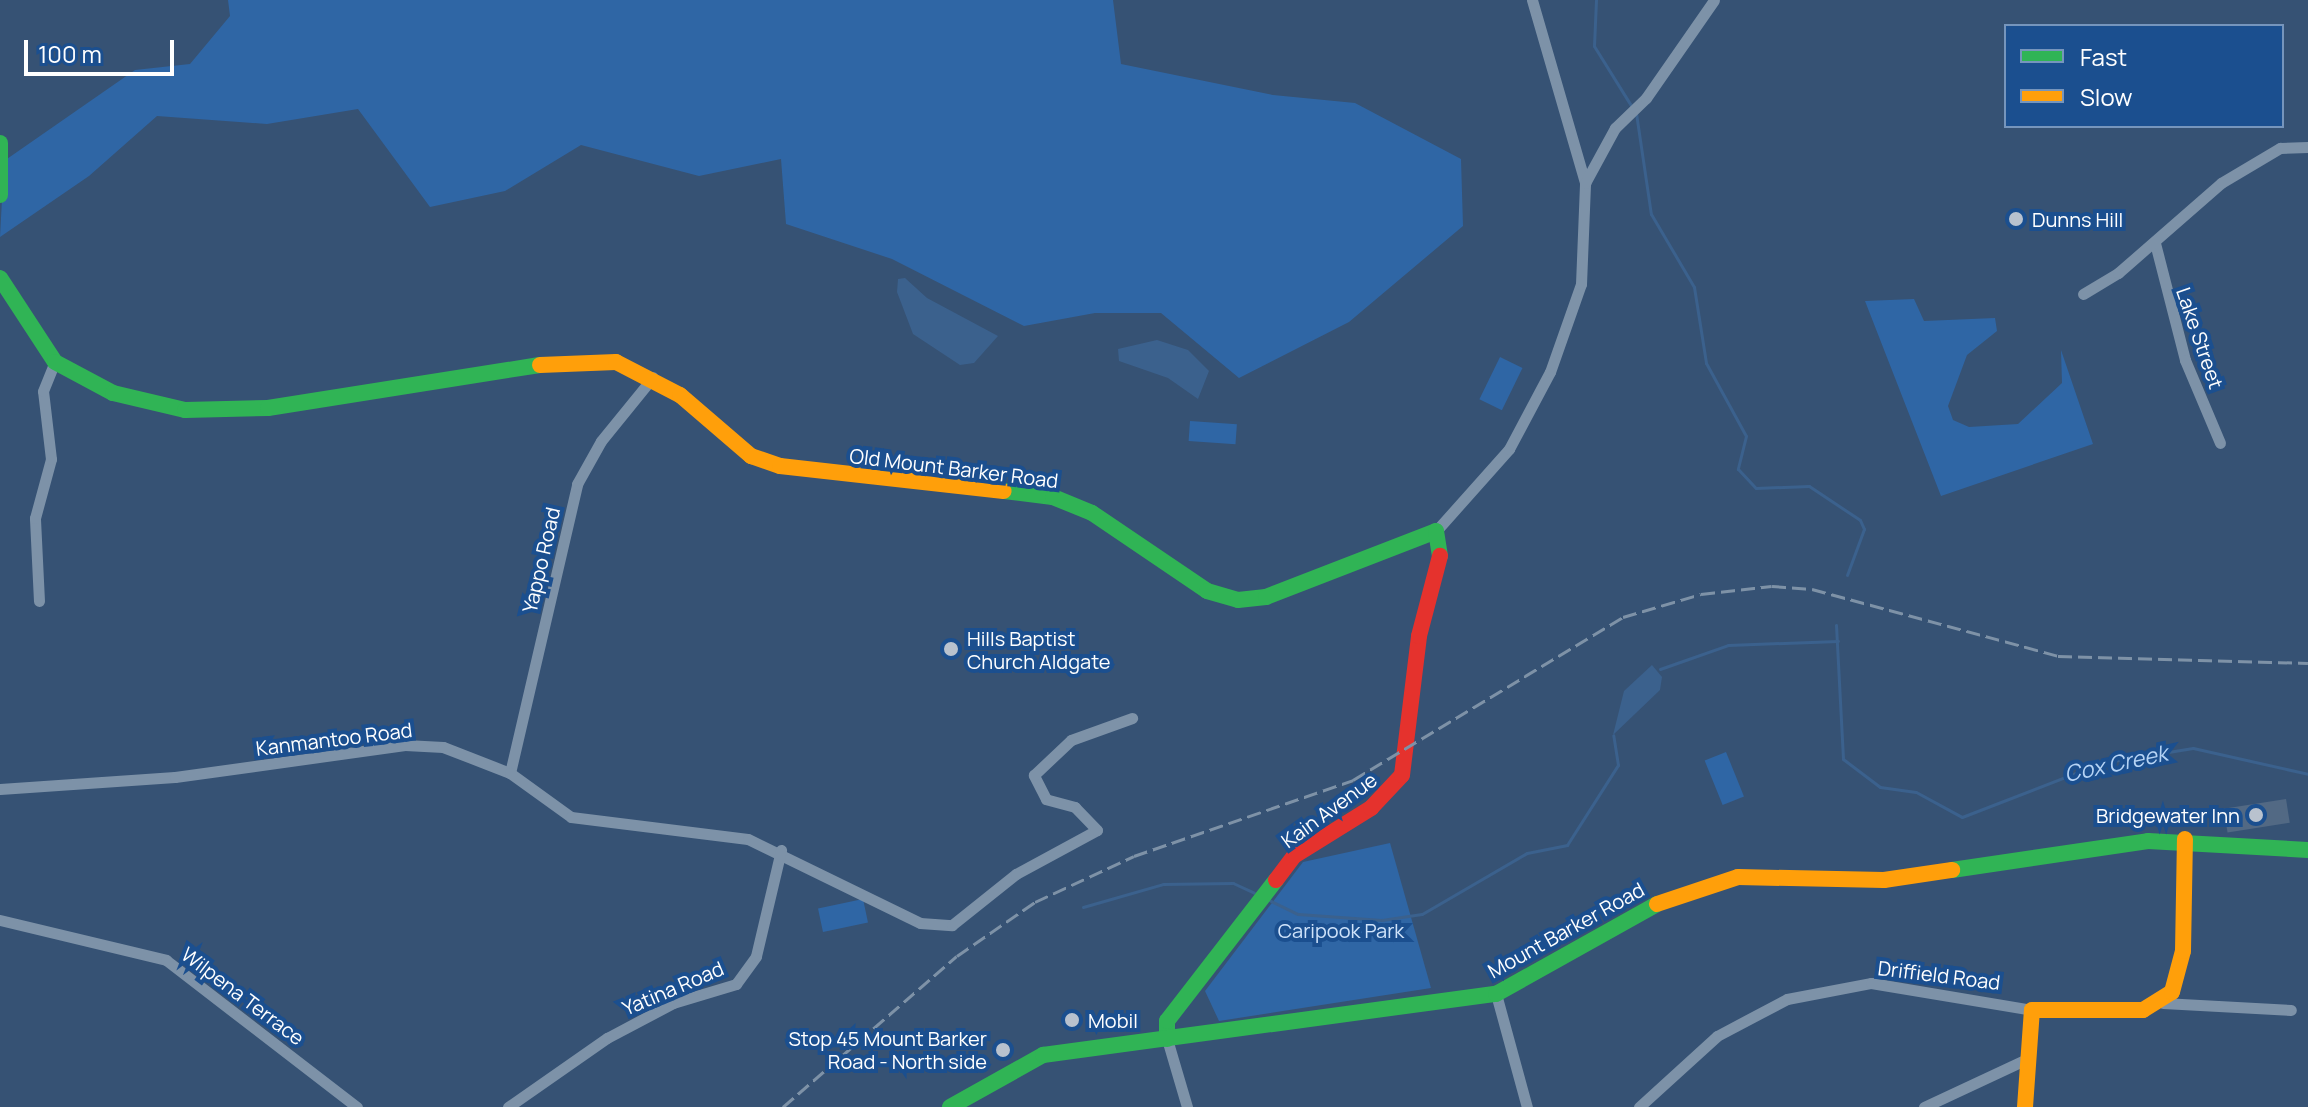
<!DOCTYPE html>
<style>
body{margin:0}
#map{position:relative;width:2308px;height:1107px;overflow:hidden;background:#365274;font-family:Manrope,sans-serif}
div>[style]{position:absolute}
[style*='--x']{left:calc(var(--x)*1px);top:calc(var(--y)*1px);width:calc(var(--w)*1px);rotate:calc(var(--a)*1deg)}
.green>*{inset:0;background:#2f66a5;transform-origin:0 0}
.water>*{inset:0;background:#3b618d}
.stream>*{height:3px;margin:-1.5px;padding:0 1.5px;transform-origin:1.5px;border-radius:1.5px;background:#3b618d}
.building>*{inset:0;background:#526984;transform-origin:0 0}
.street>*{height:11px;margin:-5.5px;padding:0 5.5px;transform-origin:5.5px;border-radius:5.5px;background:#7d92a8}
.fast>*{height:16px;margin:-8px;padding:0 8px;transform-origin:8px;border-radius:8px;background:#30b455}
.slow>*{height:16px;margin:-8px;padding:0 8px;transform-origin:8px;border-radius:8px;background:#ff9f0a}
.jam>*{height:16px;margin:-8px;padding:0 8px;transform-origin:8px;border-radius:8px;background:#e5322d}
.rail>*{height:3px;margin-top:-1.5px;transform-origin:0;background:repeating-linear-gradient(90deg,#7e92a7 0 14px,transparent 0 20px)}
.dots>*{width:22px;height:22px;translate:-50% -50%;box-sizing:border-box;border:4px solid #1b4f8f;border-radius:50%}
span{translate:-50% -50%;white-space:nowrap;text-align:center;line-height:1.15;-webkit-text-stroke:8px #1b4f8f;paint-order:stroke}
.poi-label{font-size:20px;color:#fff}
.left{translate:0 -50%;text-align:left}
.right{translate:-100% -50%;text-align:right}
.street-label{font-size:20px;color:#fff}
.park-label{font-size:20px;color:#cfe3fa}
.water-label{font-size:22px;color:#b5d3f5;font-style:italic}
.legend{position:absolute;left:2004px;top:24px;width:280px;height:104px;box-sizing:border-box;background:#1b4f8f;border:2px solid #7695bc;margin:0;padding:10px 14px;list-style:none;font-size:24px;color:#fff}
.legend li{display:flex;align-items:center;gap:16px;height:40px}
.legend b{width:40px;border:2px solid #7695bc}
.scale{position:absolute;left:24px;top:40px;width:150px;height:36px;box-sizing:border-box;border:4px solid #fff;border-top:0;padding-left:10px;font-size:24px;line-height:28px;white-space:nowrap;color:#fff;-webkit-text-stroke:6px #1b4f8f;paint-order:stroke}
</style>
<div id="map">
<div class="green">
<i style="clip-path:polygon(228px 0,1113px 0,1121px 64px,1273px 95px,1355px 103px,1461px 159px,1463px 226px,1349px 322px,1239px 378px,1161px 313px,1095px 313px,1024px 326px,892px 259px,786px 224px,781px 159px,699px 176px,581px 145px,505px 191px,430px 207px,358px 109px,267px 124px,157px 116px,89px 176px,0 237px,4px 161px,135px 70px,190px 64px,230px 16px)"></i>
<i style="clip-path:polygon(1914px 299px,1924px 321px,1995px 318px,1997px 331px,1967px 355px,1948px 406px,1953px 420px,1969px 427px,2018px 424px,2062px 383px,2061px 350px,2093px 444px,1941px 496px,1865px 301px)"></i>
<i style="left:1500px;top:357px;width:25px;height:47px;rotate:26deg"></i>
<i style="left:1190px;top:421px;width:47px;height:20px;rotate:4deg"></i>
<i style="left:1726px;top:752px;width:48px;height:23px;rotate:68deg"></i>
<i style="clip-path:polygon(1390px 843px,1431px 988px,1219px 1021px,1205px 991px,1303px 862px)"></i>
<i style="left:863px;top:899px;width:24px;height:46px;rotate:78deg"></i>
</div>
<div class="water">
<i style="clip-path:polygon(905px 278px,927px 298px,998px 336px,974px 363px,960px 365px,913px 334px,897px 292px,898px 279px)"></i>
<i style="clip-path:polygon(1157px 340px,1188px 350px,1209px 371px,1198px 399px,1168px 378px,1119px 361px,1118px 349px)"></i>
<i style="clip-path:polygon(1652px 665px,1662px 677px,1660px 690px,1613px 735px,1624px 691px)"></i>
</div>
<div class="stream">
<i style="--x:1596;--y:0;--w:46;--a:92.5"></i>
<i style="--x:1594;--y:46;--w:72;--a:58.1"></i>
<i style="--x:1636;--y:113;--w:102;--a:81.6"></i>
<i style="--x:1651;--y:214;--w:85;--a:59.5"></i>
<i style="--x:1694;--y:287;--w:77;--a:81"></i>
<i style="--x:1706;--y:363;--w:83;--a:61.3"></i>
<i style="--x:1746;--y:436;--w:34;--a:104"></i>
<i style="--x:1738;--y:469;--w:26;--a:47"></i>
<i style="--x:1756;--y:488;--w:53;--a:-2.2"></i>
<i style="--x:1809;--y:486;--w:61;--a:33.7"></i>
<i style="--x:1860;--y:520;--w:10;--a:66"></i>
<i style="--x:1864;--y:529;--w:49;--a:110.3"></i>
<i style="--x:1836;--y:625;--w:134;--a:87"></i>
<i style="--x:1843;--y:759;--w:46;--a:37.1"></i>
<i style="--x:1880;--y:787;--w:36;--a:8"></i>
<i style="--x:1916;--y:792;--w:52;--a:28.5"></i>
<i style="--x:1962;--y:817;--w:149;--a:-21.2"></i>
<i style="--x:2101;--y:763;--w:93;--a:-9.3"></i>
<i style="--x:2193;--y:748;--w:118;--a:12.7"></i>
<i style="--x:1660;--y:669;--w:72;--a:-19.4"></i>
<i style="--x:1728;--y:645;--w:110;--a:-2.1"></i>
<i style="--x:1269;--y:900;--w:32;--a:26"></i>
<i style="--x:1298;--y:914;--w:84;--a:4.1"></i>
<i style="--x:1382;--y:920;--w:40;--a:-8.5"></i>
<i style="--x:1422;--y:914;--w:121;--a:-30.2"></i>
<i style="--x:1527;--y:853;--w:41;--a:-11.3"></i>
<i style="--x:1567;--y:845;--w:95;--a:-57.5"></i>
<i style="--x:1618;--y:765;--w:30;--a:-99"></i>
<i style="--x:1083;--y:907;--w:83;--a:-16"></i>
<i style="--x:1163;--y:884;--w:70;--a:-0.8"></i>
<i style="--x:1233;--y:883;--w:23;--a:25"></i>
</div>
<div class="building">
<i style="left:2286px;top:799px;width:24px;height:63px;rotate:81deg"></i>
</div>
<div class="street">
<i style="--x:1532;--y:0;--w:191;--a:73.8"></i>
<i style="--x:2155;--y:243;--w:121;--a:75.6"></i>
<i style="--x:2185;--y:360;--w:90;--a:67.1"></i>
<i style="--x:2083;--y:294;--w:41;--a:-31"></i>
<i style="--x:2118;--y:273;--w:137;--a:-41.1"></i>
<i style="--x:2221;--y:183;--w:69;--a:-30.7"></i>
<i style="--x:2280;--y:148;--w:28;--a:-2"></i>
<i style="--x:1436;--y:531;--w:110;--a:-48.3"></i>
<i style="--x:1509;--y:449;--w:87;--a:-62"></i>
<i style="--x:1550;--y:372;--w:93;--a:-70.6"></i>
<i style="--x:1581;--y:284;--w:101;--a:-87.7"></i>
<i style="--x:1585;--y:183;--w:63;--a:-61.4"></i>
<i style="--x:1615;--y:128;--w:43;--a:-44.1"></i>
<i style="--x:1646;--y:98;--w:119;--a:-55.2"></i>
<i style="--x:39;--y:601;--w:83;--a:-92.8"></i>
<i style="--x:35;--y:518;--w:61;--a:-74.8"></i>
<i style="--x:51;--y:459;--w:68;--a:-96.7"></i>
<i style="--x:43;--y:391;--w:31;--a:-68"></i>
<i style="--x:510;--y:773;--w:297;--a:-76.9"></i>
<i style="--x:577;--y:484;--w:49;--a:-60.8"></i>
<i style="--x:601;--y:441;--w:82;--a:-50.9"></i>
<i style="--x:0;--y:789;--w:175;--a:-3.9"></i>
<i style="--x:175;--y:777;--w:232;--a:-7.9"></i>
<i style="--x:405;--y:745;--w:38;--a:3"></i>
<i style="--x:443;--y:747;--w:72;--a:21.2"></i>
<i style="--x:510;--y:773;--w:75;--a:35.8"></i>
<i style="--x:571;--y:817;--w:178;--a:7.1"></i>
<i style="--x:748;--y:839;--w:191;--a:26"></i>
<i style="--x:920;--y:923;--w:32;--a:4"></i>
<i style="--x:952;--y:925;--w:82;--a:-38.6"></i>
<i style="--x:1016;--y:874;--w:92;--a:-28.5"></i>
<i style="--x:1097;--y:830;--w:32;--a:-134"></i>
<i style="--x:1075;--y:807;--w:30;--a:-165"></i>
<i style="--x:1046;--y:799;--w:27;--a:-117"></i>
<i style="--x:1034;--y:775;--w:51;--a:-43.4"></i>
<i style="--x:1071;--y:740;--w:65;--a:-19.8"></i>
<i style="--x:0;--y:920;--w:171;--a:13.5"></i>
<i style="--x:166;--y:960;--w:241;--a:37.6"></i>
<i style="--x:1496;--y:994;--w:117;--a:74.7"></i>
<i style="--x:2163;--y:1003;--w:128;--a:3.1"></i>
<i style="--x:1167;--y:1039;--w:71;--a:73.6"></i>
<i style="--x:508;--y:1107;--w:121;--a:-34.9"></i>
<i style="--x:607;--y:1038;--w:75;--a:-27.9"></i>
<i style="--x:673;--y:1003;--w:66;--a:-16.8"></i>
<i style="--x:736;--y:984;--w:34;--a:-54"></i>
<i style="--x:756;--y:956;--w:109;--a:-76.7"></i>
<i style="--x:1639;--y:1107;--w:105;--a:-42.3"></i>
<i style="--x:1717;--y:1036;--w:79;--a:-27.9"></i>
<i style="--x:1787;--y:999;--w:86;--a:-10.8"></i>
<i style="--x:1871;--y:983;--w:163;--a:9.5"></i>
<i style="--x:1924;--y:1107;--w:114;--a:-25"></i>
</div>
<div class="fast">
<i style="--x:0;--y:143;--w:52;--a:90"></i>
<i style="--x:0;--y:278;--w:100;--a:56.8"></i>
<i style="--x:55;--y:362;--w:66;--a:28.1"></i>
<i style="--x:113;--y:393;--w:74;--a:13.3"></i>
<i style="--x:185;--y:410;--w:83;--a:-1.4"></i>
<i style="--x:268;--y:408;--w:275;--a:-9"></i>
<i style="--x:1004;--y:491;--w:49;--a:7"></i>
<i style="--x:1053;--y:497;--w:42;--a:22.3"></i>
<i style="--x:1092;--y:513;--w:139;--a:34.1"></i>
<i style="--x:1207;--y:591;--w:32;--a:16"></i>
<i style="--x:1238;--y:600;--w:28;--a:-6"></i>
<i style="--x:1266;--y:597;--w:182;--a:-21.2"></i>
<i style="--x:1436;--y:531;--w:25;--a:81"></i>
<i style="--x:1952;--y:870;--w:198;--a:-8.4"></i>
<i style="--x:2148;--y:841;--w:160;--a:3.2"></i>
<i style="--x:1167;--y:1039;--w:18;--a:-90"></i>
<i style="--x:1167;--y:1021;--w:178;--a:-52.3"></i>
<i style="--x:950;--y:1107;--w:107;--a:-29.2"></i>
<i style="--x:1043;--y:1055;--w:457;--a:-7.7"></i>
<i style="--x:1496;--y:994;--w:184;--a:-29.2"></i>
</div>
<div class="slow">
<i style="--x:540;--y:365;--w:76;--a:-2.3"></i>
<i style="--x:616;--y:362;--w:72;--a:27.3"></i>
<i style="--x:680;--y:395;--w:94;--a:40.7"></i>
<i style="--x:751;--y:456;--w:31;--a:19"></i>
<i style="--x:780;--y:466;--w:225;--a:6.4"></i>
<i style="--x:1657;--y:904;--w:85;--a:-18.4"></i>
<i style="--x:1738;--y:877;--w:146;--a:1.2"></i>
<i style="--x:1884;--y:880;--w:69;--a:-8.4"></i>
<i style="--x:2025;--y:1107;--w:97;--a:-85.9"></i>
<i style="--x:2032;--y:1010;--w:111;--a:0"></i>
<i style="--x:2143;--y:1010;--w:34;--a:-32"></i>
<i style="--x:2172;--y:992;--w:42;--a:-75"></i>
<i style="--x:2183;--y:951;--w:112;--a:-89"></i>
</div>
<div class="jam">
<i style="--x:1276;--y:880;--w:30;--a:-53"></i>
<i style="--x:1294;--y:856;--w:91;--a:-31.9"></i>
<i style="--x:1371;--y:808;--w:45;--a:-46.8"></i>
<i style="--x:1402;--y:775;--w:140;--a:-83"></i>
<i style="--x:1419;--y:636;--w:83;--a:-75.3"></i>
</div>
<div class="rail">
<i style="--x:783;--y:1107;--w:230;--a:-41"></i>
<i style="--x:957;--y:956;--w:95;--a:-34.7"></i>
<i style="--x:1035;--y:902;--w:109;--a:-24.9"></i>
<i style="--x:1134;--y:856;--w:232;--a:-19.1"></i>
<i style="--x:1353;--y:780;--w:315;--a:-31.1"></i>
<i style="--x:1623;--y:617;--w:81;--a:-16.4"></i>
<i style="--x:1701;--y:594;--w:71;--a:-6.4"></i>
<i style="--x:1772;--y:586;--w:40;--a:4.3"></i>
<i style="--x:1812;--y:589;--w:255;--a:15.2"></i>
<i style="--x:2058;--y:656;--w:250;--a:1.6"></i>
</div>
<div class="dots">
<i style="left:2016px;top:219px;background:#b9c2ce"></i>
<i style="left:951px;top:649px;background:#b9c2ce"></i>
<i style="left:2256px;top:815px;background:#b9c2ce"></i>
<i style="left:1072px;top:1020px;background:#b9c2ce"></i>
<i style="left:1003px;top:1050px;background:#b9c2ce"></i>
</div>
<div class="poi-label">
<span class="left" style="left:2032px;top:219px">Dunns Hill</span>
<span class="left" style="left:967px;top:650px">Hills Baptist<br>Church Aldgate</span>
<span class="right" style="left:2240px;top:815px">Bridgewater Inn</span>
<span class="left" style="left:1088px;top:1020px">Mobil</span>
<span class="right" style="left:987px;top:1050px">Stop 45 Mount Barker<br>Road - North side</span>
</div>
<div class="street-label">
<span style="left:2200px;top:338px;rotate:71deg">Lake Street</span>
<span style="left:954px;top:468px;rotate:7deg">Old Mount Barker Road</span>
<span style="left:541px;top:560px;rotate:-77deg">Yappo Road</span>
<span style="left:334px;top:739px;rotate:-7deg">Kanmantoo Road</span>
<span style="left:1329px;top:810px;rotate:-36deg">Kain Avenue</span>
<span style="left:1566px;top:930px;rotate:-29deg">Mount Barker Road</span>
<span style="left:1939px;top:975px;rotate:7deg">Driffield Road</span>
<span style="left:673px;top:988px;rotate:-23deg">Yatina Road</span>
<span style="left:243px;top:996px;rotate:37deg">Wilpena Terrace</span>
</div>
<div class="park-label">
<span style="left:1341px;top:930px">Caripook Park</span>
</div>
<div class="water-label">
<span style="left:2116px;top:764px;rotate:-12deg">Cox Creek</span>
</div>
<ul class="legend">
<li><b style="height:10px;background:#30b455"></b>Fast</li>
<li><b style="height:10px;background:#ff9f0a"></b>Slow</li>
</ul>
<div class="scale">100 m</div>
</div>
